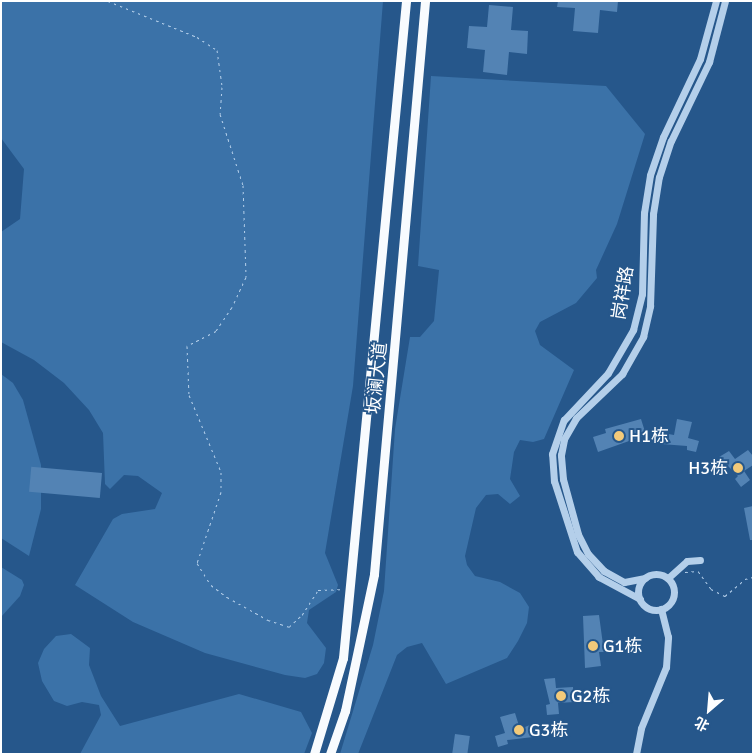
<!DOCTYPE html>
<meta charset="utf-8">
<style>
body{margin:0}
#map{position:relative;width:754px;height:755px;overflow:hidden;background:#26578b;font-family:Signika,"Noto Sans SC",sans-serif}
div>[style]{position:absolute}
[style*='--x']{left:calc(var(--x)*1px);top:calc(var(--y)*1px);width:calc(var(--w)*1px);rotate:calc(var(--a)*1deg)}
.green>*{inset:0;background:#3b72a8}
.building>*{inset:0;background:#5383b4;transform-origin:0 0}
.path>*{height:1px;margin-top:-0.5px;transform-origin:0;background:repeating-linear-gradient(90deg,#b4cfea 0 2.5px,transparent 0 6.5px)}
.minor>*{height:7px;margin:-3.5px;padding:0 3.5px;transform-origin:3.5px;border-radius:3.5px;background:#b4cfea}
.minor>.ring{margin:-3.5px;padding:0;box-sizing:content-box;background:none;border:7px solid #b4cfea;border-radius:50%}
.major>*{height:9px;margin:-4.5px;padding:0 4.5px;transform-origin:4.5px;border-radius:4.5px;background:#f8fbfe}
.dots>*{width:14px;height:14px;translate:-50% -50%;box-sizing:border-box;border:2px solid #26578b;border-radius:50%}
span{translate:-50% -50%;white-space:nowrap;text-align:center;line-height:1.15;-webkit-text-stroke:4px #26578b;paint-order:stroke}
.street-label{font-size:18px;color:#fff}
.poi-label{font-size:18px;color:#fff}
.left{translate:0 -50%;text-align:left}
.right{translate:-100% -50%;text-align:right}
.frame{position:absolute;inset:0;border:2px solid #fff;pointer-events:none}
.north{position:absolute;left:684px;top:685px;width:50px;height:50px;-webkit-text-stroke:4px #26578b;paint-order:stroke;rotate:207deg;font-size:14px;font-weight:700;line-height:20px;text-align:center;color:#fff}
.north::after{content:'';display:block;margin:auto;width:18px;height:22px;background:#fff;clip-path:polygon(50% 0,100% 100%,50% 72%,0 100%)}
</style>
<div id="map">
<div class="green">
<i style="clip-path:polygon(1px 1px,383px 1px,353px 386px,325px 553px,338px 585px,336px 592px,309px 610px,307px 623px,326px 648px,324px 663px,317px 674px,305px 678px,285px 675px,205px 653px,133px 622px,75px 585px,113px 519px,122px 514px,155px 509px,162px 493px,138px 476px,124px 475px,110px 489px,105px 484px,103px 433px,89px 410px,64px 383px,34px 360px,1px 342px,1px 232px,20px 219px,24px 169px,1px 138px)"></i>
<i style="clip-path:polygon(431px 76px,606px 86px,645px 134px,617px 224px,596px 270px,597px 278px,576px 303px,540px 322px,535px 331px,540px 345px,574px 370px,544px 439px,533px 442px,520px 440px,514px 452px,510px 479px,520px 496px,510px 504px,498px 494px,486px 495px,476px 508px,465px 556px,467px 565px,475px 576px,500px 582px,520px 593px,529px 607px,527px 623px,518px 641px,507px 658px,446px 684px,422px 643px,407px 647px,397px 655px,358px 754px,340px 754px,373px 645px,384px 591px,395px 429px,410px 337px,420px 337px,434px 321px,439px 270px,418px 266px)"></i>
<i style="clip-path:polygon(1px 374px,13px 383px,23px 400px,41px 465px,41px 509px,29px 556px,1px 538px)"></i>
<i style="clip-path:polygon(1px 567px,22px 580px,24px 585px,20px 596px,1px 617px)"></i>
<i style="clip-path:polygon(71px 634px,90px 648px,89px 665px,101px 696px,120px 726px,239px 694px,301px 712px,312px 733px,304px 754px,80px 754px,101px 715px,99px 705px,82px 702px,67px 706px,54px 701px,42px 681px,38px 663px,44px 649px,56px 636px)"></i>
</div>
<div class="building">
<i style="clip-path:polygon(558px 1px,618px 1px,617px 12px,600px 10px,598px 33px,573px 31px,575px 8px,557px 7px)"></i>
<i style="clip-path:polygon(489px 5px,513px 7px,511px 30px,528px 31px,527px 54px,509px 52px,507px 75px,483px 72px,485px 50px,467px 48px,469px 26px,487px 27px)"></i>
<i style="clip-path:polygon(641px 419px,646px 435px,598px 452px,593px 437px,606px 433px,605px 429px)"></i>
<i style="clip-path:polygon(677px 419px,692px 422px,688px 438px,699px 441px,696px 452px,687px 450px,687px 446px,661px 444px,663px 433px,674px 435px)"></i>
<i style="clip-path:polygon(748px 450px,753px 456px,753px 465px,744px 471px,750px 480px,741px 487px,735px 479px,738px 476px,719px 457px,729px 451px,735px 459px)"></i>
<i style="left:102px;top:473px;width:25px;height:71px;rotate:95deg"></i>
<i style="clip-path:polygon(753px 506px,753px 540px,750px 540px,744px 508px)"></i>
<i style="clip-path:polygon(599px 615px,604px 652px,599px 652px,601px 666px,585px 668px,583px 616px)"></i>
<i style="clip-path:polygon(555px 678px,556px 688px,573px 687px,574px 702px,558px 703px,559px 714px,547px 715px,546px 705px,550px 704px,544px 679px)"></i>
<i style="clip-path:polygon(515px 713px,520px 729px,530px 725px,533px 737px,507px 740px,508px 744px,498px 747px,495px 736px,505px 733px,500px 717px)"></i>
<i style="left:455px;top:734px;width:15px;height:20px;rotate:8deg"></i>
</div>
<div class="path">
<i style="--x:108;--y:1;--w:96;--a:22"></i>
<i style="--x:197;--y:37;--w:24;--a:33"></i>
<i style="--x:217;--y:50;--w:37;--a:82"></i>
<i style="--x:222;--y:87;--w:27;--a:94"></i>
<i style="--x:220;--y:114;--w:75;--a:72.1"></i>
<i style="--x:243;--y:185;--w:92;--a:88.1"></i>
<i style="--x:246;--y:277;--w:33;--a:115"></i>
<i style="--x:232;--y:307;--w:29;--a:124"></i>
<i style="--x:216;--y:331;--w:33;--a:153"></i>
<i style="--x:187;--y:346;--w:49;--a:87.7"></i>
<i style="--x:189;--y:395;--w:83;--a:67.4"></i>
<i style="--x:221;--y:472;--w:20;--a:90"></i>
<i style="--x:221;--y:492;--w:75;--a:108.7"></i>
<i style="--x:197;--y:563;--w:26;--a:58"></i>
<i style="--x:211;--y:585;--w:20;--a:37"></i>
<i style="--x:227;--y:597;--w:47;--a:29.3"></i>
<i style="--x:268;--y:620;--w:22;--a:18"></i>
<i style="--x:289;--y:627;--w:18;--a:-43"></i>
<i style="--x:302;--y:615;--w:30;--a:-57"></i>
<i style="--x:318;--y:590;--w:23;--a:-2"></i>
<i style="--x:685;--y:572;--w:13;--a:-4"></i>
<i style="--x:698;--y:571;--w:22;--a:54"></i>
<i style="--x:711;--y:589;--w:16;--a:27"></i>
<i style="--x:725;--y:596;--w:26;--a:-40"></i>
<i style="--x:745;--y:579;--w:8;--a:-14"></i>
</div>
<div class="minor">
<i class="ring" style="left:638px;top:574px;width:29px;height:29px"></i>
<i style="--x:645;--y:578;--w:21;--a:169"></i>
<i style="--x:624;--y:582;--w:23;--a:-151"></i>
<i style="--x:604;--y:571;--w:23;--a:-133"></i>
<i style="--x:588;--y:554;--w:22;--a:-117"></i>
<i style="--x:578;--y:534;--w:57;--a:-105.3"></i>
<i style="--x:563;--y:479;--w:24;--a:-95"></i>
<i style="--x:561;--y:455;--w:16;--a:-79"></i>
<i style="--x:564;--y:439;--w:24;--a:-60"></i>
<i style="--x:576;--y:418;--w:64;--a:-43.7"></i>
<i style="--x:622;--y:374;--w:43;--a:-60.4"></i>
<i style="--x:643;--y:337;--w:32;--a:-77"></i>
<i style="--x:650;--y:306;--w:92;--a:-88.1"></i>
<i style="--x:653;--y:214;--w:37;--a:-81"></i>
<i style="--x:659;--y:177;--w:38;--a:-72"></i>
<i style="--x:671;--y:141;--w:88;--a:-64.3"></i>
<i style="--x:709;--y:62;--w:63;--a:-75.3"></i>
<i style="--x:668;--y:578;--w:25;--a:-42"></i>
<i style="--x:687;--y:561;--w:13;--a:-4"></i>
<i style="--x:640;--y:599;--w:47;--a:-151.8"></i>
<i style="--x:599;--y:577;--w:33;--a:-131"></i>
<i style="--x:577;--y:552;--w:75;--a:-107.9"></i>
<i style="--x:554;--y:481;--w:27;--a:-94"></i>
<i style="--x:552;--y:454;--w:36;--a:-71"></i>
<i style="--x:564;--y:420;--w:64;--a:-46.9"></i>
<i style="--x:608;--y:373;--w:50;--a:-59.8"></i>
<i style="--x:633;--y:330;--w:37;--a:-76"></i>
<i style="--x:642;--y:294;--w:81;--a:-88.6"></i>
<i style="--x:644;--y:213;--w:38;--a:-81"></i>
<i style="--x:650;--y:175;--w:40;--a:-71.1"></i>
<i style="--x:663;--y:137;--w:86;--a:-64.6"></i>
<i style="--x:700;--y:59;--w:60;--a:-74.6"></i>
<i style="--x:636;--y:754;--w:26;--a:-79"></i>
<i style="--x:641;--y:728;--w:66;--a:-67.7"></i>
<i style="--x:666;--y:667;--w:30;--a:-86"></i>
<i style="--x:668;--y:637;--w:29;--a:-104"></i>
</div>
<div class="major">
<i style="--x:314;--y:754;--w:100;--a:-73.2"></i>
<i style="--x:343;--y:658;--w:660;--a:-84.52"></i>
<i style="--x:330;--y:754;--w:46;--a:-70.8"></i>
<i style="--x:345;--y:711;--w:140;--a:-78"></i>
<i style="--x:374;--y:574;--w:575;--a:-84.91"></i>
</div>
<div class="dots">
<i style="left:619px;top:436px;background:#f3ca7a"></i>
<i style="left:738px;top:468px;background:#f3ca7a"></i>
<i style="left:593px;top:646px;background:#f3ca7a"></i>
<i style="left:561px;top:696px;background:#f3ca7a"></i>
<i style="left:519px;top:730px;background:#f3ca7a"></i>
</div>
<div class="street-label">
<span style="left:623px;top:293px;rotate:-81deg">岗祥路</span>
<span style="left:377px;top:378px;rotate:-84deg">坂澜大道</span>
</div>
<div class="poi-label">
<span class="left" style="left:629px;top:436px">H1栋</span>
<span class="right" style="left:728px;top:468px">H3栋</span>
<span class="left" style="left:603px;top:646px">G1栋</span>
<span class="left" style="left:571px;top:696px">G2栋</span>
<span class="left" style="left:529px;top:730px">G3栋</span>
</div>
<div class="frame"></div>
<div class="north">北</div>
</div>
